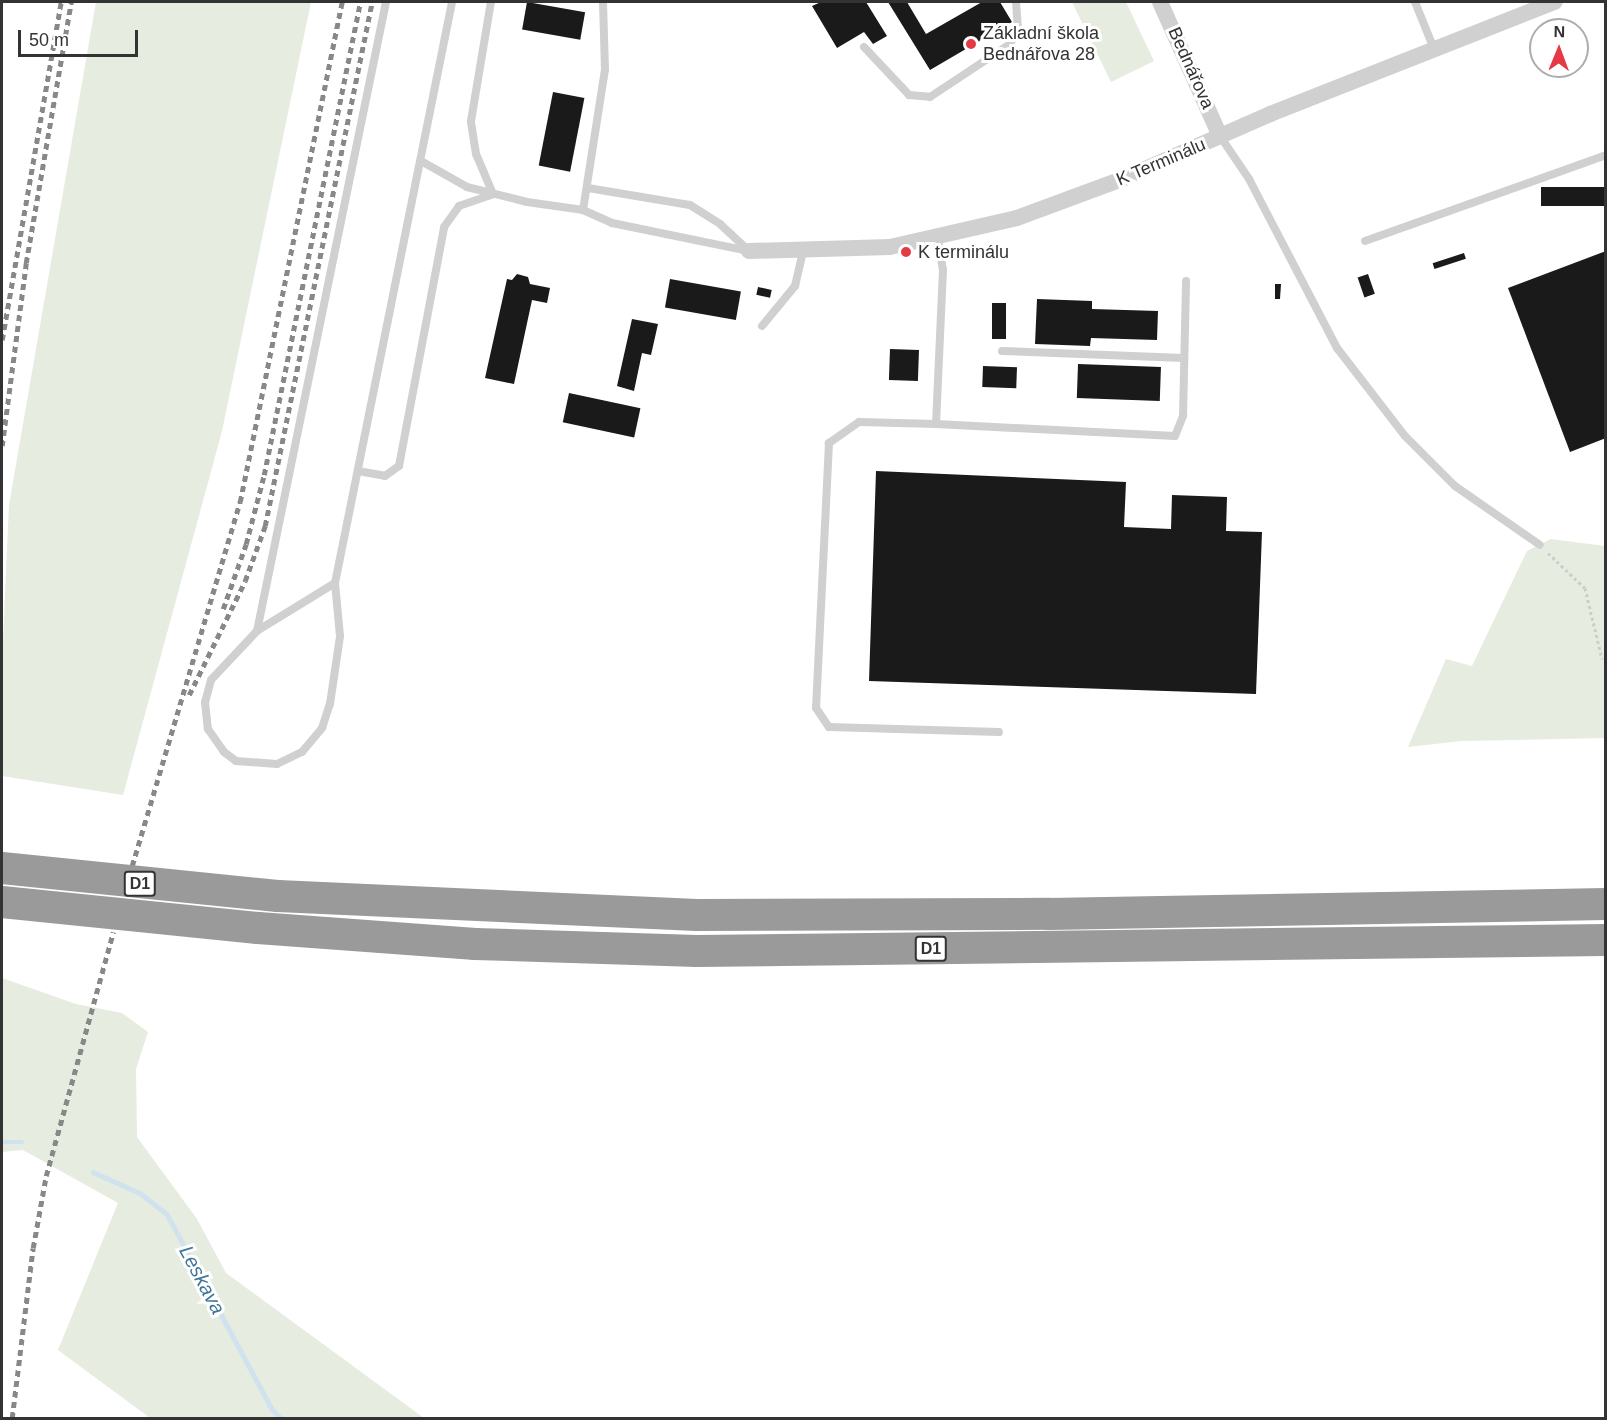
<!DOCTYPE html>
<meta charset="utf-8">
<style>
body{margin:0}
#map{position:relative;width:1607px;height:1420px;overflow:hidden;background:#fff;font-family:Helvetica,sans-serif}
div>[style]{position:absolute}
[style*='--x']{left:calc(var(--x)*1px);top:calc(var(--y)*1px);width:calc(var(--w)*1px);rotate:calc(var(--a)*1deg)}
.green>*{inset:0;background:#e6ecdf}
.stream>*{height:4.5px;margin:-2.25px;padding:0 2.25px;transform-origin:2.25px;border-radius:2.25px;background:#cfe2ee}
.building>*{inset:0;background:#1a1a1a;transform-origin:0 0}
.path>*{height:3px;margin-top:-1.5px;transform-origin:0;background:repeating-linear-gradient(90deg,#cdcdcd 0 3px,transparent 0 6px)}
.lane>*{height:8px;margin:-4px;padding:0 4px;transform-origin:4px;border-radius:4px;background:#d0d0d0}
.street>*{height:16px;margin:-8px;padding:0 8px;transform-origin:8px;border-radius:8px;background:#d0d0d0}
.highway>*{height:32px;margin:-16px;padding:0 16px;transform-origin:16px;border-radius:16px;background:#9a9a9a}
.rail>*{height:4.5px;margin-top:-2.25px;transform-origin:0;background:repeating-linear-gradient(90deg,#888 0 6px,transparent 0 10.5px)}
.highway-bridge>*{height:32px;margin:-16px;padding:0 16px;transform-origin:16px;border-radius:16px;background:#9a9a9a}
.dots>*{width:16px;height:16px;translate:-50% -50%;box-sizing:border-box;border:3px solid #fff;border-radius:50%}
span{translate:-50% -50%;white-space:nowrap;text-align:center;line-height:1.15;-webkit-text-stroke:6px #fff;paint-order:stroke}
.shield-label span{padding:2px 4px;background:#fff;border:2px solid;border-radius:4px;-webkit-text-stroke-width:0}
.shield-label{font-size:16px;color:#333;font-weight:700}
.poi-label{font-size:18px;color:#333}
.left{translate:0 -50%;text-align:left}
.street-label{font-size:18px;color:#333}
.water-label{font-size:20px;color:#3f7597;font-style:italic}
.frame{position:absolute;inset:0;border:3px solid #333;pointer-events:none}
.north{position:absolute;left:1529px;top:18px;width:60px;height:60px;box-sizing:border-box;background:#fff;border:2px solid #adadad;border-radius:50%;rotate:1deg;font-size:16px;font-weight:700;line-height:24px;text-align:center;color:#333}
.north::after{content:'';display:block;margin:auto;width:21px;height:27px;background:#e63946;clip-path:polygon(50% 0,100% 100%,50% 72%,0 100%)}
.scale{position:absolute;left:18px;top:30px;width:120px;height:27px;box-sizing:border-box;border:3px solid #333;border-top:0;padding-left:8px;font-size:18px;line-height:21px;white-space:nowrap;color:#333;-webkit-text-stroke:4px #fff;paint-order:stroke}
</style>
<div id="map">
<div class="green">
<i style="clip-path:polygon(96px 2px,311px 2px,222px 431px,123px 795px,2px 776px,2px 664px,9px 505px)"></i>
<i style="clip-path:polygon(1072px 2px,1126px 2px,1154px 61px,1111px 82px)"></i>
<i style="clip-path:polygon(1551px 539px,1605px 546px,1605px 738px,1461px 741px,1408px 747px,1446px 659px,1472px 666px,1527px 551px)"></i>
<i style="clip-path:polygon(2px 978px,76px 1004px,122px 1013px,148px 1032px,136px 1069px,137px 1137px,197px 1219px,226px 1273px,424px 1418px,150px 1418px,58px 1350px,118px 1203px,23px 1150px,2px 1152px)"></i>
</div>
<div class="stream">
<i style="--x:2;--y:1142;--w:20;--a:0"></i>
<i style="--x:93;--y:1172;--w:51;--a:24.1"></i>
<i style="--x:140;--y:1193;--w:34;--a:38"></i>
<i style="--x:167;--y:1214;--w:221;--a:61.7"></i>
<i style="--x:272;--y:1409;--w:13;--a:45"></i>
</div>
<div class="building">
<i style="left:527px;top:2px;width:59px;height:28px;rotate:10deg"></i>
<i style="clip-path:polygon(821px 2px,866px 2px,887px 36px,873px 44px,864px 32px,837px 48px,812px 6px)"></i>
<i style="clip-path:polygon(888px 2px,907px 2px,926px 34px,982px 2px,1000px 2px,1012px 22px,930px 70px)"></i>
<i style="left:553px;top:92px;width:32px;height:75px;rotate:11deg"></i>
<i style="left:1606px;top:187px;width:19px;height:65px;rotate:90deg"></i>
<i style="clip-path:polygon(1606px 251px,1606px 438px,1570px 452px,1508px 288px)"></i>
<i style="left:1464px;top:253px;width:6px;height:33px;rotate:72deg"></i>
<i style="clip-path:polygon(517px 274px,528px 277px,530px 284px,550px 288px,547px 303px,532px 300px,514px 384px,485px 378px,507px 279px,512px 280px)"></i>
<i style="left:1368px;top:274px;width:21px;height:11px;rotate:71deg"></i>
<i style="left:670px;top:279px;width:72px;height:29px;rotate:10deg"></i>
<i style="clip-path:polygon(1275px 284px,1281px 284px,1280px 299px,1275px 299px)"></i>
<i style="left:758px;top:287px;width:14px;height:8px;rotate:12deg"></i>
<i style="clip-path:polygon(1037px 299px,1092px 301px,1092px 309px,1158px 311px,1157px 340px,1091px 338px,1090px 346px,1035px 344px)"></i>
<i style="left:992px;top:303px;width:14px;height:36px"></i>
<i style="clip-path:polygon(632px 319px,658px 324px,651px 355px,642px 353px,634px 391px,617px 386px)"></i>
<i style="left:890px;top:349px;width:29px;height:31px;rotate:2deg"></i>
<i style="left:1078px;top:364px;width:83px;height:34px;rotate:2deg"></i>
<i style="left:983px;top:366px;width:34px;height:21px;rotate:2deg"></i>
<i style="left:569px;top:393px;width:73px;height:30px;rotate:12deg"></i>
<i style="clip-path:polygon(876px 471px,1126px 482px,1124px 527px,1171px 529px,1172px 495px,1227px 497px,1226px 531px,1262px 532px,1256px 694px,869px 681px)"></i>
</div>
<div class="path">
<i style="--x:1548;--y:553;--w:51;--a:43.4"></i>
<i style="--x:1585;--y:588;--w:73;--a:76.5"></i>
</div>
<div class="lane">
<i style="--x:1415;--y:2;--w:51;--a:68"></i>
<i style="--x:864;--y:47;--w:66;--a:46.8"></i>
<i style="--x:909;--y:95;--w:21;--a:5"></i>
<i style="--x:930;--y:97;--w:96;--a:-33.5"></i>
<i style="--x:1010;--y:44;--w:16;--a:-60"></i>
<i style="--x:1018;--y:30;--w:28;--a:-94"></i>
<i style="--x:1220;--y:136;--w:52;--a:56"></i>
<i style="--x:1249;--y:179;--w:191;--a:62.5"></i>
<i style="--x:1337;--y:348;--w:111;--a:52.3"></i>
<i style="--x:1405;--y:436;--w:71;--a:45"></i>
<i style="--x:1455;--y:486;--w:103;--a:34.8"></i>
<i style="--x:421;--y:161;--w:53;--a:29.5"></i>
<i style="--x:467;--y:187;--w:62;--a:14"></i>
<i style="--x:527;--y:202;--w:57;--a:8.1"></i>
<i style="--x:583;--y:210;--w:32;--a:24"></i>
<i style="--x:612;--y:223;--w:140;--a:11.6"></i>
<i style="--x:588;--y:188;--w:103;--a:9.5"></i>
<i style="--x:690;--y:205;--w:36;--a:32"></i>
<i style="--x:720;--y:224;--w:40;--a:43"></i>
<i style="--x:583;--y:210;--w:142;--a:-81.1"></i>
<i style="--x:605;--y:70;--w:68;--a:-91.7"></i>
<i style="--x:938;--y:239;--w:31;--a:81"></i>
<i style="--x:943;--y:270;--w:154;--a:92.6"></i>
<i style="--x:936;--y:424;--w:239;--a:2.9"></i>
<i style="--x:1175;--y:436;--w:22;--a:-68"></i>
<i style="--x:1183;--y:416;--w:135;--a:-88.7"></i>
<i style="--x:1365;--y:241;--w:256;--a:-19.6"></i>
<i style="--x:762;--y:326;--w:52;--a:-50.5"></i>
<i style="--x:795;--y:286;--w:35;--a:-77"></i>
<i style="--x:1002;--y:351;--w:182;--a:2.2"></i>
<i style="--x:936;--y:424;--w:77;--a:-178.5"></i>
<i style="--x:859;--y:422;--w:37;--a:145"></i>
<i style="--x:829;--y:443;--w:265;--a:92.8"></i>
<i style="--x:816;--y:708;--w:23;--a:56"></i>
<i style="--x:829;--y:727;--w:170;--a:1.7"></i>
<i style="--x:358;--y:471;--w:27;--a:10"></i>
<i style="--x:385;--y:476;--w:17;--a:-36"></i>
<i style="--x:399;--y:466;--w:243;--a:-79.3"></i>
<i style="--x:444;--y:227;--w:26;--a:-54"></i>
<i style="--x:459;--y:206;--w:36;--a:-19"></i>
<i style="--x:493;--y:194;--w:43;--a:-113"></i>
<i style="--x:476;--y:154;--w:33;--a:-99"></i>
<i style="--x:471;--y:121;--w:121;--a:-80.5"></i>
<i style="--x:335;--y:583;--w:92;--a:148.4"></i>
<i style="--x:257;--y:631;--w:67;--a:133.2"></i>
<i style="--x:211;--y:680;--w:23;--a:105"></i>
<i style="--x:205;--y:702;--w:27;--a:84"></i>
<i style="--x:208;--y:729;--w:28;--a:55"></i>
<i style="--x:224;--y:752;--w:15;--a:37"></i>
<i style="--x:236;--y:761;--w:41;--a:4.2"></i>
<i style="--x:277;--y:764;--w:28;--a:-26"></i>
<i style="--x:302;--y:752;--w:31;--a:-50"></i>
<i style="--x:322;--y:728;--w:25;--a:-72"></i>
<i style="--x:330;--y:704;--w:69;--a:-81.6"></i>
<i style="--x:340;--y:636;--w:53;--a:-95.4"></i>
<i style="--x:335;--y:583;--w:593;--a:-78.61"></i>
<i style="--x:257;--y:631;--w:642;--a:-78.41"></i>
</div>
<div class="street">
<i style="--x:1160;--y:2;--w:147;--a:65.9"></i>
<i style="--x:749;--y:251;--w:141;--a:-1.6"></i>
<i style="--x:890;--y:247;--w:130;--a:-12.9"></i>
<i style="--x:1017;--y:218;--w:110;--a:-20.3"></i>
<i style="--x:1120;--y:180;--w:164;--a:-23.7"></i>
<i style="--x:1270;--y:114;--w:306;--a:-21.5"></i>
</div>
<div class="highway">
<i style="--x:278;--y:896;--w:419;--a:2.6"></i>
<i style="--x:697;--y:915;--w:352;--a:-0.2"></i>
<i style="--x:1049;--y:914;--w:557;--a:-1.03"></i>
<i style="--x:258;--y:928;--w:218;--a:4.2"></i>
<i style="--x:475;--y:944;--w:222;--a:1.8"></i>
<i style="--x:697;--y:951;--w:909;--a:-0.69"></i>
</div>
<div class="rail">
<i style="--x:2;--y:340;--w:343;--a:-80.1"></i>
<i style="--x:2;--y:446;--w:185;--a:-82.5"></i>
<i style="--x:26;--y:263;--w:265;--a:-80.2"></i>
<i style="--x:223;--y:609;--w:69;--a:-70.5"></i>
<i style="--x:246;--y:544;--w:71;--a:-75.4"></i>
<i style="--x:264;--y:475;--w:483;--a:-78.5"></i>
<i style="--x:189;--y:695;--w:127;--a:-63.8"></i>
<i style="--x:245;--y:581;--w:59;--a:-70"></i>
<i style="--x:265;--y:526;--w:535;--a:-78.46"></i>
<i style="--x:132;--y:866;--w:380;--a:-73.5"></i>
<i style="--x:240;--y:502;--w:510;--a:-78.47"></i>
<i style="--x:12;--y:1418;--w:171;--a:-83"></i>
<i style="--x:33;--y:1248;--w:73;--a:-79.8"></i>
<i style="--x:46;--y:1176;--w:253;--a:-74.6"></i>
</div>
<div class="highway-bridge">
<i style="--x:2;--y:868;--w:277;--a:5.8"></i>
<i style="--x:2;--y:902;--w:257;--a:5.8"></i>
</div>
<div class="dots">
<i style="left:971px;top:44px;background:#e63946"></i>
<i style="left:906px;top:252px;background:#e63946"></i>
</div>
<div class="shield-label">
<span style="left:140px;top:884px">D1</span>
<span style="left:931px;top:949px">D1</span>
</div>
<div class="poi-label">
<span class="left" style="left:983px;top:44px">Základní škola<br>Bednářova 28</span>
<span class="left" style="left:918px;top:252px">K terminálu</span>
</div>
<div class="street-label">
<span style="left:1191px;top:68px;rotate:66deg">Bednářova</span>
<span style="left:1161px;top:162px;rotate:-23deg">K Terminálu</span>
</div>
<div class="water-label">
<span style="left:202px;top:1280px;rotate:62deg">Leskava</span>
</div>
<div class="frame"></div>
<div class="north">N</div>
<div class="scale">50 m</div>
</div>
